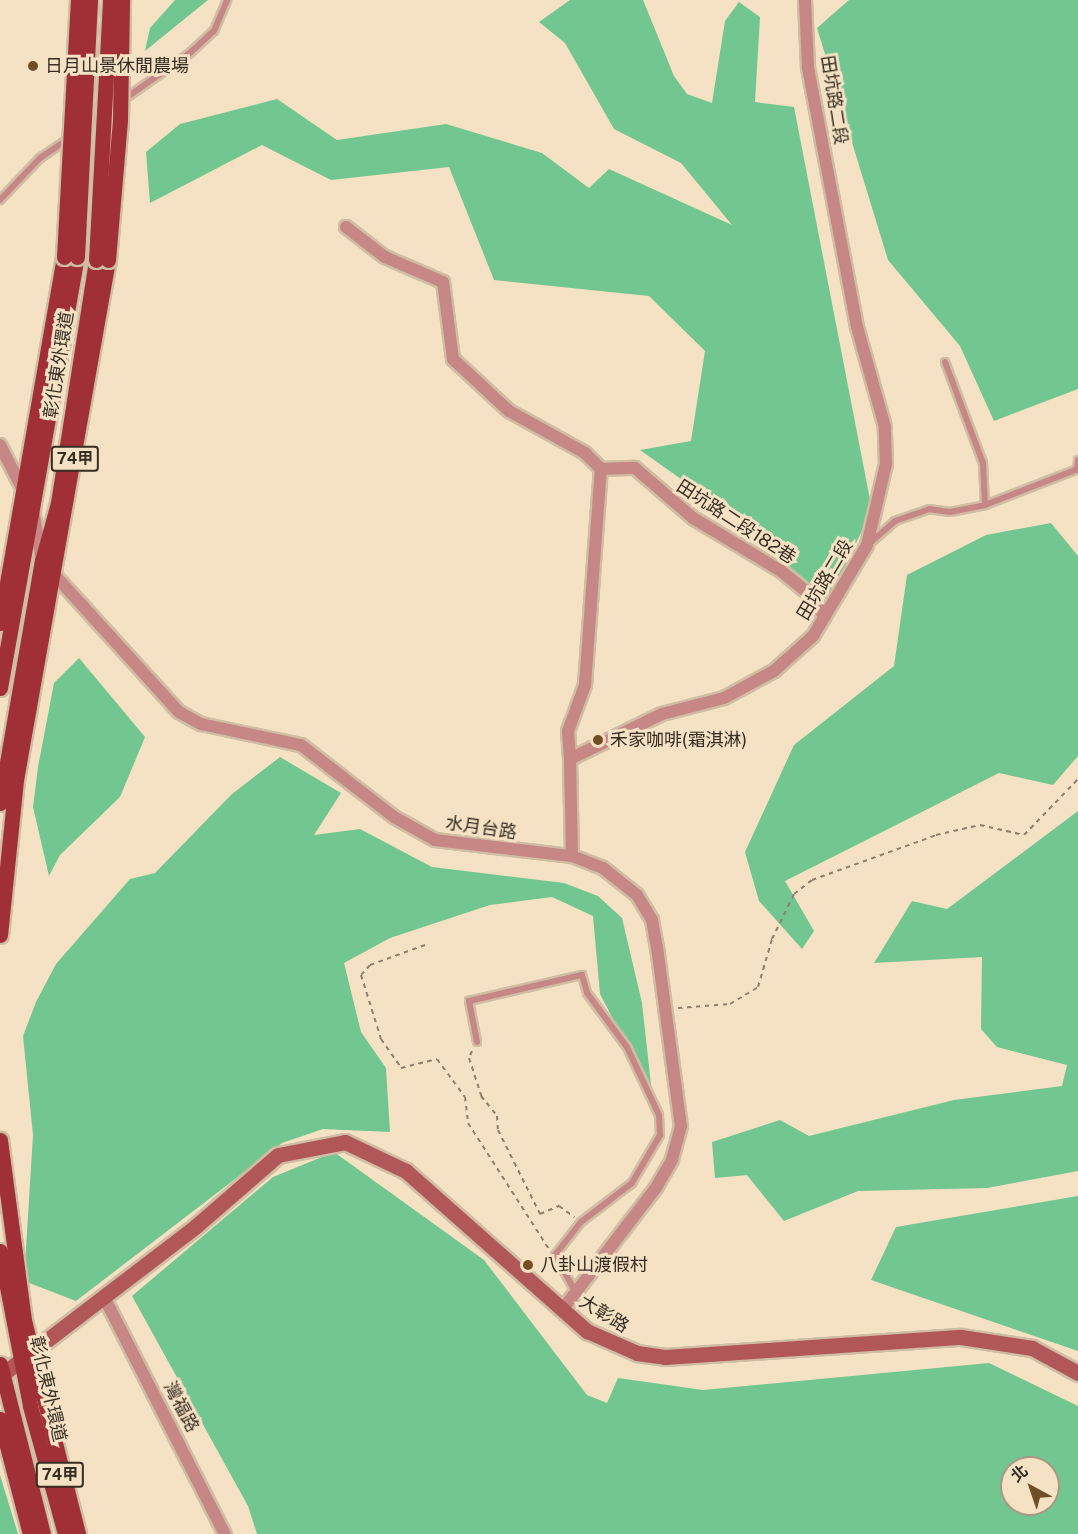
<!DOCTYPE html>
<meta charset="utf-8">
<style>
body{margin:0}
#map{position:relative;width:1078px;height:1534px;overflow:hidden;background:#f5e1c4;font-family:"Public Sans","Noto Sans TC",sans-serif}
div>[style]{position:absolute}
[style*='--x']{left:calc(var(--x)*1px);top:calc(var(--y)*1px);width:calc(var(--w)*1px);rotate:calc(var(--a)*1deg)}
.forest>*{inset:0;background:#72c690}
.path>*{height:2px;margin-top:-1px;transform-origin:0;background:repeating-linear-gradient(90deg,#8e806d 0 4.5px,transparent 0 9px)}
.roads{filter:drop-shadow(2px 0 #cfbda4) drop-shadow(-2px 0 #cfbda4) drop-shadow(0 2px #cfbda4) drop-shadow(0 -2px #cfbda4)}
.lane>*{height:6px;margin:-3px;padding:0 3px;transform-origin:3px;border-radius:3px;background:#c68785}
.street>*{height:12px;margin:-6px;padding:0 6px;transform-origin:6px;border-radius:6px;background:#c68785}
.secondary>*{height:15px;margin:-7.5px;padding:0 7.5px;transform-origin:7.5px;border-radius:7.5px;background:#b15757}
.primary>*{height:15px;margin:-7.5px;padding:0 7.5px;transform-origin:7.5px;border-radius:7.5px;background:#a03036}
.bridges{filter:drop-shadow(2px 0 #cfbda4) drop-shadow(-2px 0 #cfbda4) drop-shadow(0 2px #cfbda4) drop-shadow(0 -2px #cfbda4)}
.primary-bridge>*{height:15px;margin:-7.5px;padding:0 7.5px;transform-origin:7.5px;border-radius:7.5px;background:#a03036}
.dots>*{width:16px;height:16px;translate:-50% -50%;box-sizing:border-box;border:3px solid #f5e1c4;border-radius:50%}
span{translate:-50% -50%;white-space:nowrap;text-align:center;line-height:1.15;-webkit-text-stroke:6px #f5e1c4;paint-order:stroke}
.shield-label span{padding:2px 4px;background:#f5e1c4;border:2px solid;border-radius:4px;-webkit-text-stroke-width:0}
.shield-label{font-size:16px;color:#362e23;font-weight:700}
.poi-label{font-size:18px;color:#362e23}
.left{translate:0 -50%;text-align:left}
.street-label{font-size:18px;color:#362e23}
.north{position:absolute;left:1000px;top:1456px;width:60px;height:60px;box-sizing:border-box;background:#f5e1c4;border:2px solid #a99984;border-radius:50%;rotate:320deg;font-size:16px;font-weight:700;line-height:24px;text-align:center;color:#362e23}
.north::after{content:'';display:block;margin:auto;width:21px;height:27px;background:#704f26;clip-path:polygon(50% 0,100% 100%,50% 72%,0 100%)}
</style>
<div id="map">
<div class="forest">
<i style="clip-path:polygon(175px 0,208px 0,145px 51px,150px 28px)"></i>
<i style="clip-path:polygon(570px 0,643px 0,674px 76px,687px 94px,712px 103px,725px 21px,739px 2px,760px 17px,755px 102px,794px 107px,872px 510px,828px 601px,736px 518px,640px 450px,691px 441px,705px 351px,649px 296px,494px 280px,449px 167px,331px 180px,262px 145px,150px 203px,146px 152px,180px 124px,277px 99px,337px 140px,446px 124px,542px 153px,589px 188px,609px 169px,732px 225px,681px 163px,614px 129px,565px 43px,539px 22px)"></i>
<i style="clip-path:polygon(849px 0,1078px 0,1078px 389px,994px 421px,960px 346px,888px 260px,817px 28px)"></i>
<i style="clip-path:polygon(1051px 523px,1078px 556px,1078px 756px,1053px 785px,999px 773px,785px 881px,814px 931px,802px 949px,759px 901px,745px 852px,794px 745px,894px 666px,907px 575px,986px 535px)"></i>
<i style="clip-path:polygon(79px 658px,145px 737px,120px 797px,60px 855px,49px 876px,33px 807px,38px 767px,54px 683px)"></i>
<i style="clip-path:polygon(280px 757px,341px 793px,314px 835px,360px 829px,432px 867px,564px 883px,598px 896px,622px 918px,642px 1003px,652px 1094px,600px 994px,593px 916px,552px 897px,490px 905px,390px 938px,344px 963px,361px 1032px,386px 1068px,390px 1132px,323px 1129px,282px 1143px,76px 1301px,24px 1281px,33px 1135px,23px 1036px,36px 1002px,56px 964px,130px 879px,155px 873px,232px 794px)"></i>
<i style="clip-path:polygon(1078px 811px,1078px 1171px,987px 1188px,858px 1191px,784px 1221px,747px 1175px,715px 1178px,712px 1142px,780px 1120px,809px 1136px,954px 1100px,1062px 1086px,1067px 1065px,997px 1047px,981px 1029px,982px 957px,874px 963px,912px 901px,947px 909px)"></i>
<i style="clip-path:polygon(evenodd,334px 1152px,484px 1260px,587px 1395px,607px 1403px,618px 1378px,703px 1390px,989px 1363px,1078px 1406px,1078px 1534px,257px 1534px,248px 1506px,132px 1296px,273px 1177px,334px 1152px,1012px 1468px,1048px 1468px,1048px 1504px,1012px 1504px,1012px 1468px)"></i>
<i style="clip-path:polygon(1078px 1196px,1078px 1351px,871px 1280px,896px 1227px)"></i>
<i style="clip-path:polygon(0 1475px,18px 1534px,0 1534px)"></i>
</div>
<div class="path">
<i style="--x:425;--y:945;--w:59;--a:160"></i>
<i style="--x:370;--y:965;--w:13;--a:132"></i>
<i style="--x:361;--y:975;--w:67;--a:72.6"></i>
<i style="--x:381;--y:1039;--w:35;--a:55"></i>
<i style="--x:401;--y:1068;--w:37;--a:-14"></i>
<i style="--x:437;--y:1059;--w:47;--a:53.6"></i>
<i style="--x:465;--y:1097;--w:26;--a:83"></i>
<i style="--x:468;--y:1123;--w:150;--a:57.3"></i>
<i style="--x:678;--y:1008;--w:52;--a:-4.4"></i>
<i style="--x:730;--y:1004;--w:33;--a:-31"></i>
<i style="--x:758;--y:987;--w:50;--a:-73.7"></i>
<i style="--x:772;--y:939;--w:50;--a:-63.9"></i>
<i style="--x:794;--y:894;--w:23;--a:-38"></i>
<i style="--x:812;--y:880;--w:132;--a:-19.9"></i>
<i style="--x:936;--y:835;--w:45;--a:-12.8"></i>
<i style="--x:980;--y:825;--w:45;--a:12.8"></i>
<i style="--x:1024;--y:835;--w:78;--a:-46"></i>
<i style="--x:472;--y:1051;--w:8;--a:113"></i>
<i style="--x:469;--y:1058;--w:40;--a:72"></i>
<i style="--x:481;--y:1096;--w:26;--a:51"></i>
<i style="--x:497;--y:1116;--w:14;--a:86"></i>
<i style="--x:498;--y:1130;--w:94;--a:63.4"></i>
<i style="--x:540;--y:1214;--w:21;--a:-23"></i>
<i style="--x:559;--y:1206;--w:19;--a:36"></i>
</div>
<div class="roads">
<div class="lane">
<i style="--x:86;--y:126;--w:127;--a:-35.1"></i>
<i style="--x:190;--y:53;--w:33;--a:-43"></i>
<i style="--x:214;--y:31;--w:34;--a:-67"></i>
<i style="--x:0;--y:200;--w:58;--a:-46.4"></i>
<i style="--x:40;--y:158;--w:34;--a:-34"></i>
<i style="--x:945;--y:362;--w:108;--a:69.4"></i>
<i style="--x:983;--y:463;--w:42;--a:87.3"></i>
<i style="--x:1077;--y:470;--w:10;--a:-84"></i>
<i style="--x:870;--y:543;--w:33;--a:-41"></i>
<i style="--x:895;--y:521;--w:36;--a:-19"></i>
<i style="--x:929;--y:509;--w:21;--a:8"></i>
<i style="--x:950;--y:512;--w:36;--a:-11"></i>
<i style="--x:985;--y:505;--w:100;--a:-21.2"></i>
<i style="--x:477;--y:1042;--w:42;--a:-101"></i>
<i style="--x:469;--y:1001;--w:116;--a:-13"></i>
<i style="--x:582;--y:975;--w:19;--a:74"></i>
<i style="--x:587;--y:993;--w:67;--a:53.5"></i>
<i style="--x:627;--y:1047;--w:75;--a:64.8"></i>
<i style="--x:659;--y:1115;--w:20;--a:87"></i>
<i style="--x:660;--y:1135;--w:56;--a:120.3"></i>
<i style="--x:632;--y:1183;--w:64;--a:142.6"></i>
<i style="--x:581;--y:1222;--w:42;--a:128.2"></i>
<i style="--x:555;--y:1255;--w:43;--a:61.1"></i>
</div>
<div class="street">
<i style="--x:346;--y:227;--w:49;--a:37.6"></i>
<i style="--x:385;--y:257;--w:63;--a:23.3"></i>
<i style="--x:443;--y:282;--w:78;--a:82.6"></i>
<i style="--x:453;--y:359;--w:76;--a:42.9"></i>
<i style="--x:509;--y:411;--w:87;--a:28.9"></i>
<i style="--x:585;--y:453;--w:23;--a:45"></i>
<i style="--x:601;--y:469;--w:34;--a:-2"></i>
<i style="--x:635;--y:468;--w:77;--a:40.8"></i>
<i style="--x:693;--y:518;--w:103;--a:31.1"></i>
<i style="--x:781;--y:571;--w:35;--a:39"></i>
<i style="--x:808;--y:593;--w:29;--a:55"></i>
<i style="--x:0;--y:445;--w:53;--a:62.9"></i>
<i style="--x:33;--y:510;--w:52;--a:80"></i>
<i style="--x:42;--y:561;--w:204;--a:47.8"></i>
<i style="--x:179;--y:712;--w:25;--a:29"></i>
<i style="--x:201;--y:724;--w:102;--a:11.9"></i>
<i style="--x:301;--y:745;--w:118;--a:37.7"></i>
<i style="--x:394;--y:817;--w:47;--a:29.3"></i>
<i style="--x:435;--y:840;--w:138;--a:6.7"></i>
<i style="--x:572;--y:856;--w:33;--a:21"></i>
<i style="--x:603;--y:868;--w:43;--a:38.5"></i>
<i style="--x:637;--y:895;--w:29;--a:59"></i>
<i style="--x:652;--y:920;--w:27;--a:80"></i>
<i style="--x:657;--y:947;--w:181;--a:82.4"></i>
<i style="--x:681;--y:1126;--w:35;--a:105"></i>
<i style="--x:672;--y:1160;--w:34;--a:120"></i>
<i style="--x:655;--y:1189;--w:153;--a:127.5"></i>
<i style="--x:570;--y:759;--w:28;--a:-94"></i>
<i style="--x:568;--y:731;--w:49;--a:-69.7"></i>
<i style="--x:585;--y:685;--w:217;--a:-85.8"></i>
<i style="--x:572;--y:856;--w:97;--a:-91.2"></i>
<i style="--x:570;--y:759;--w:102;--a:-26.1"></i>
<i style="--x:662;--y:714;--w:64;--a:-14.5"></i>
<i style="--x:724;--y:698;--w:57;--a:-28.4"></i>
<i style="--x:774;--y:671;--w:52;--a:-41.9"></i>
<i style="--x:813;--y:636;--w:106;--a:-59.3"></i>
<i style="--x:867;--y:545;--w:83;--a:-76.8"></i>
<i style="--x:886;--y:464;--w:37;--a:-92"></i>
<i style="--x:885;--y:427;--w:104;--a:-105.6"></i>
<i style="--x:857;--y:327;--w:265;--a:-100.7"></i>
<i style="--x:808;--y:67;--w:67;--a:-92.6"></i>
<i style="--x:104;--y:1297;--w:266;--a:63"></i>
</div>
<div class="secondary">
<i style="--x:0;--y:1376;--w:247;--a:-37.4"></i>
<i style="--x:196;--y:1226;--w:108;--a:-40.9"></i>
<i style="--x:278;--y:1155;--w:68;--a:-11"></i>
<i style="--x:345;--y:1142;--w:68;--a:25.4"></i>
<i style="--x:406;--y:1171;--w:242;--a:41.5"></i>
<i style="--x:587;--y:1331;--w:55;--a:23.7"></i>
<i style="--x:637;--y:1353;--w:28;--a:8"></i>
<i style="--x:665;--y:1357;--w:297;--a:-3.9"></i>
<i style="--x:961;--y:1337;--w:72;--a:8.8"></i>
<i style="--x:1032;--y:1348;--w:52;--a:28.5"></i>
</div>
<div class="primary">
<i style="--x:0;--y:623;--w:372;--a:-80.1"></i>
<i style="--x:0;--y:688;--w:438;--a:-79.9"></i>
<i style="--x:0;--y:803;--w:246;--a:-80.2"></i>
<i style="--x:42;--y:561;--w:60;--a:-74.6"></i>
<i style="--x:58;--y:503;--w:246;--a:-81.1"></i>
<i style="--x:0;--y:935;--w:156;--a:-84.1"></i>
<i style="--x:16;--y:780;--w:528;--a:-79.97"></i>
<i style="--x:0;--y:1140;--w:182;--a:82.4"></i>
<i style="--x:24;--y:1320;--w:221;--a:75.8"></i>
<i style="--x:0;--y:1251;--w:158;--a:79"></i>
<i style="--x:30;--y:1406;--w:133;--a:74.7"></i>
<i style="--x:0;--y:1364;--w:175;--a:75.8"></i>
<i style="--x:0;--y:1419;--w:119;--a:75.4"></i>
</div>
</div>
<div class="bridges">
<div class="primary-bridge">
<i style="--x:64;--y:257;--w:257;--a:-86.9"></i>
<i style="--x:77;--y:257;--w:257;--a:-87.1"></i>
<i style="--x:96;--y:260;--w:260;--a:-86.9"></i>
<i style="--x:108;--y:260;--w:142;--a:-85.1"></i>
<i style="--x:120;--y:119;--w:119;--a:-89"></i>
</div>
</div>
<div class="dots">
<i style="left:33px;top:66px;background:#704f26"></i>
<i style="left:598px;top:740px;background:#704f26"></i>
<i style="left:528px;top:1265px;background:#704f26"></i>
</div>
<div class="shield-label">
<span style="left:75px;top:459px">74甲</span>
<span style="left:60px;top:1475px">74甲</span>
</div>
<div class="poi-label">
<span class="left" style="left:45px;top:66px">日月山景休閒農場</span>
<span class="left" style="left:610px;top:740px">禾家咖啡(霜淇淋)</span>
<span class="left" style="left:540px;top:1265px">八卦山渡假村</span>
</div>
<div class="street-label">
<span style="left:834px;top:100px;rotate:81deg">田坑路二段</span>
<span style="left:59px;top:365px;rotate:-81deg">彰化東外環道</span>
<span style="left:736px;top:522px;rotate:33deg">田坑路二段182巷</span>
<span style="left:825px;top:580px;rotate:-59deg">田坑路二段</span>
<span style="left:481px;top:828px;rotate:8deg">水月台路</span>
<span style="left:604px;top:1314px;rotate:32deg">大彰路</span>
<span style="left:48px;top:1389px;rotate:77deg">彰化東外環道</span>
<span style="left:181px;top:1407px;rotate:62deg">灣福路</span>
</div>
<div class="north">北</div>
</div>
